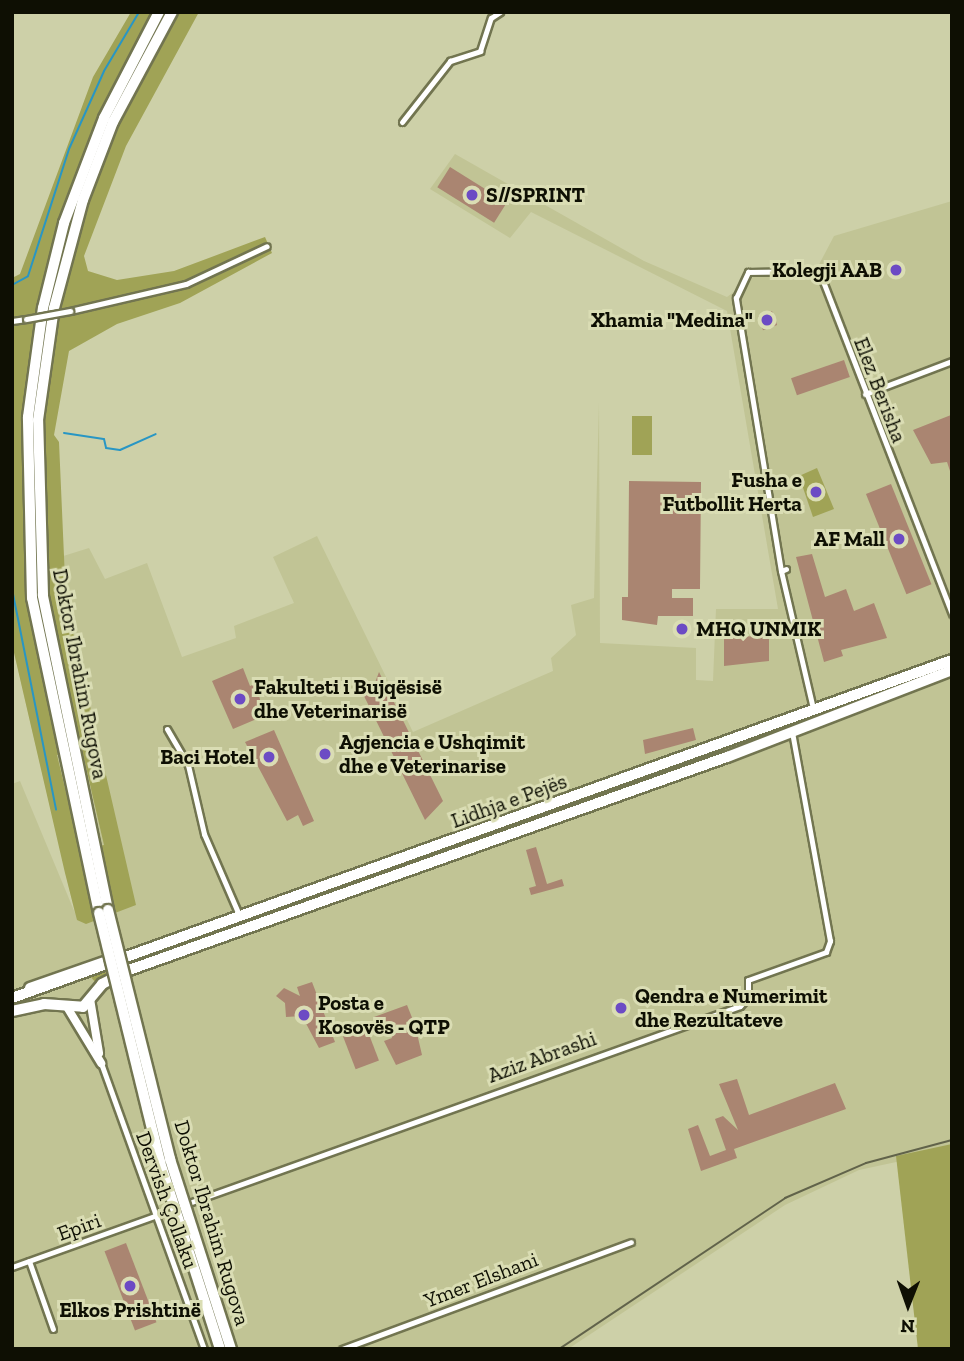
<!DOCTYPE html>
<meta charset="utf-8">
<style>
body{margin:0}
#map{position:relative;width:964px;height:1361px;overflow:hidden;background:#cdd0a8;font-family:"Zilla Slab",serif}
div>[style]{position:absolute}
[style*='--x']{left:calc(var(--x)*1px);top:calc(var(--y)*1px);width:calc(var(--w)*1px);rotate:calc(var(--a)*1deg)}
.built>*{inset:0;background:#c1c495}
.green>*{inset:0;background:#a0a356;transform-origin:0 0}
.stream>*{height:2px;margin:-1px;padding:0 1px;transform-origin:1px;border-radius:1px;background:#2896c4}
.building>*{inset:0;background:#aa8571;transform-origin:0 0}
.roads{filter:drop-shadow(2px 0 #727550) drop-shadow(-2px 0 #727550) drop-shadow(0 2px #727550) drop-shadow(0 -2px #727550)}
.street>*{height:5px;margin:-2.5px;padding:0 2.5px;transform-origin:2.5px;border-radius:2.5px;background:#fff}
.secondary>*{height:8px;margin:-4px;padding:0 4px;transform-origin:4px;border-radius:4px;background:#fff}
.highway>*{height:10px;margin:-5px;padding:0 5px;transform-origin:5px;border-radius:5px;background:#fff}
.rail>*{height:2px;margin:-1px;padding:0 1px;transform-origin:1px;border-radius:1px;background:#61634a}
.bridges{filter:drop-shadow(2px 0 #727550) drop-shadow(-2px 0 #727550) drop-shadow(0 2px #727550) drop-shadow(0 -2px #727550)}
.street-bridge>*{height:5px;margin:-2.5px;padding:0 2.5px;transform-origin:2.5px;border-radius:2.5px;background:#fff}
.highway-bridge>*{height:10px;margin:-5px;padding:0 5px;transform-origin:5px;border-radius:5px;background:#fff}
.dots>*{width:19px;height:19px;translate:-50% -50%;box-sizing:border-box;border:4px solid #daddb4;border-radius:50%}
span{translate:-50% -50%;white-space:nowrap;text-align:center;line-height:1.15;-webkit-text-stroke:6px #daddb4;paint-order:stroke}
.poi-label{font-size:21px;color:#0e0f03;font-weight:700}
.left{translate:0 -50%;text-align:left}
.right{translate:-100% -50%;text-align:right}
.street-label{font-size:21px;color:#0e0f03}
.frame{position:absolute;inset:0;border:14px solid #0e0f03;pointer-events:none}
.north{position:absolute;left:873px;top:1270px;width:70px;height:70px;-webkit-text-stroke:5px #daddb4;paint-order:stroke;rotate:181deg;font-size:19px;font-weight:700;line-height:28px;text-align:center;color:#0e0f03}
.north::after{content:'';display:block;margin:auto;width:24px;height:32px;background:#0e0f03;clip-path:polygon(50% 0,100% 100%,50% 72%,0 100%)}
</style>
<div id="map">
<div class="built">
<i style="clip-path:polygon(455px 154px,644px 261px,727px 297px,756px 275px,813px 276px,834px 236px,952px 201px,952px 1150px,859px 1170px,785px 1205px,568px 1349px,12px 1349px,12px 784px,20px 781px,75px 913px,12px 644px,12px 572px,89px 548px,105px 579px,147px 563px,182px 657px,236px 638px,234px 626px,294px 603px,273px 557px,317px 536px,413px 732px,553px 671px,551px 658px,576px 635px,571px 605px,594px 598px,599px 402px,600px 643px,696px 648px,696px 680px,713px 681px,716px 609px,778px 609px,727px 311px,531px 212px,510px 238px,430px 189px)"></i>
</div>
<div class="green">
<i style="clip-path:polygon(evenodd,131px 12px,199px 12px,126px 146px,84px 256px,88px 271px,117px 280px,174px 271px,265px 237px,272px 253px,180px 303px,117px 324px,69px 351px,54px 435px,59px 442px,66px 602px,136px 905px,86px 924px,77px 920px,65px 873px,12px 644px,12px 278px,20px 274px,93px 77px,131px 12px,82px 750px,104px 845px,80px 850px,57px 755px,82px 750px)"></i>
<i style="left:632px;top:416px;width:20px;height:39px"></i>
<i style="clip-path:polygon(817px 468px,834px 509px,813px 517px,799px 476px)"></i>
<i style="clip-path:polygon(703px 754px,616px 790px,173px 947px,96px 983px,90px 976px)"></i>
<i style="clip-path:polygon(952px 1144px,952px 1349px,918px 1349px,896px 1156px)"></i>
</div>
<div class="stream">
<i style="--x:12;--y:285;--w:18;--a:-29"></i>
<i style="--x:28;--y:276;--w:133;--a:-72.1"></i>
<i style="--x:69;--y:149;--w:85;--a:-65.8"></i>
<i style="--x:104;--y:71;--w:69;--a:-59.3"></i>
<i style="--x:12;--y:360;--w:10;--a:90"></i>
<i style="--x:64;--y:433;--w:40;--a:8.5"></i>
<i style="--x:104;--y:439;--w:9;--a:77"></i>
<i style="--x:106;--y:448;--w:14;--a:8"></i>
<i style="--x:120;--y:450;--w:39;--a:-24"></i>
<i style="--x:12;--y:589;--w:225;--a:78.7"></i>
</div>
<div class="building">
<i style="left:450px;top:167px;width:67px;height:24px;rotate:32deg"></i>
<i style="left:772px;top:311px;width:15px;height:15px;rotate:70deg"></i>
<i style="left:844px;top:360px;width:18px;height:56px;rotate:71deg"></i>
<i style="clip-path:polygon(951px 415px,952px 418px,951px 474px,947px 462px,931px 464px,913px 430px)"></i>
<i style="clip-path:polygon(629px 481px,701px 482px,700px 589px,672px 589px,672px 598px,693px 598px,693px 616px,658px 616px,657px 625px,622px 620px,622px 597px,628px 597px)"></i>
<i style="left:891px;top:484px;width:108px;height:27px;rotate:68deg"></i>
<i style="clip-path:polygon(812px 554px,825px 597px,846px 589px,854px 611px,874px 603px,887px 638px,841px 650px,843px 656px,824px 662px,796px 557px)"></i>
<i style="clip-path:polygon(769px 636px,769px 661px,724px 666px,724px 637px)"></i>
<i style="clip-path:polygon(243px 668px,250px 686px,256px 683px,264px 716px,233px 729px,212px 681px)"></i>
<i style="clip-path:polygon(379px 672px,443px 801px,425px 820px,363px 694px,373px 688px)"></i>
<i style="clip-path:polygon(693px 728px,696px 740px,645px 754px,643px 740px)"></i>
<i style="clip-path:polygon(274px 730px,314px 821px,303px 826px,298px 815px,287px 821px,245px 742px)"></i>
<i style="clip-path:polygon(536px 847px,547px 884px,562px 879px,564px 886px,531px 895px,529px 888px,536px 886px,526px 850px)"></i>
<i style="clip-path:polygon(312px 982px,335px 1042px,319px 1048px,302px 1016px,286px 1017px,285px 1003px,276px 996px,284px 988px,300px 996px,297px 987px)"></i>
<i style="clip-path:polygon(407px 1005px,413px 1020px,406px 1022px,407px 1032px,416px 1029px,422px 1055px,396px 1065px,384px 1041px,392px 1038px,389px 1029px,380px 1032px,374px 1017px)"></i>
<i style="left:365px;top:1024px;width:39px;height:25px;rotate:69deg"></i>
<i style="clip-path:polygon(737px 1079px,749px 1115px,835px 1083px,846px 1109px,734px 1149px,737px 1158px,701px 1171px,688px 1129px,698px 1125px,710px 1156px,726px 1150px,715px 1119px,723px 1116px,738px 1130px,719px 1084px)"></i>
<i style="left:126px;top:1243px;width:85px;height:23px;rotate:69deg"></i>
</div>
<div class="roads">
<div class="street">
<i style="--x:402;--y:122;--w:78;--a:-51.8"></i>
<i style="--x:450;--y:61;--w:32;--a:-18"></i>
<i style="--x:480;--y:51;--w:35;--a:-72"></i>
<i style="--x:491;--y:18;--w:11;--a:-34"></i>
<i style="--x:70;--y:311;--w:119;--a:-13.1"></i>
<i style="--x:186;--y:284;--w:89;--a:-25.1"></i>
<i style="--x:12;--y:321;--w:14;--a:-8"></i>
<i style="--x:865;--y:394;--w:93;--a:-20.8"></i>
<i style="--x:786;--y:569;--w:5;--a:158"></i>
<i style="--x:781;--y:571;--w:142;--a:76.9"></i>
<i style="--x:781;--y:571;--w:277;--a:-99.4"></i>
<i style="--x:736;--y:298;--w:29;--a:-65"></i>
<i style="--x:748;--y:272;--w:71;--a:-0.8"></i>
<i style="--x:819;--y:271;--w:368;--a:68.8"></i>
<i style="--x:167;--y:729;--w:42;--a:59.7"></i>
<i style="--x:188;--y:765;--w:71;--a:76.9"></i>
<i style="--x:204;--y:834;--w:90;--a:66.6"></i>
<i style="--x:101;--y:1063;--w:304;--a:70.2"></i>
<i style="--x:186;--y:1204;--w:588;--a:-19.67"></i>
<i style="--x:740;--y:1006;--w:12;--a:-48"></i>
<i style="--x:748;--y:997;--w:17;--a:-90"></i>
<i style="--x:748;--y:980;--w:83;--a:-19.7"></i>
<i style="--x:826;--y:952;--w:12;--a:-70"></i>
<i style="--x:830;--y:941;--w:212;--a:-100.3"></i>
<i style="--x:29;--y:1261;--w:72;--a:70.6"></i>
<i style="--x:12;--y:1267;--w:175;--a:-19.7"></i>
<i style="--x:342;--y:1349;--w:308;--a:-20.3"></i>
</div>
<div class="secondary">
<i style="--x:90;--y:999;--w:55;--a:80.5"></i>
<i style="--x:67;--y:1007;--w:66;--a:58.7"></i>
</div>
<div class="highway">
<i style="--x:108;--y:910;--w:322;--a:-101.7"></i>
<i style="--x:43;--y:595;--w:175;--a:-91.6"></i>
<i style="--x:38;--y:420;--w:113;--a:-81.9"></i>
<i style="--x:54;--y:308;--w:112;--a:-75"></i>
<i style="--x:83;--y:200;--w:84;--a:-69"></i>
<i style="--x:113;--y:122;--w:125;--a:-61.8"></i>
<i style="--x:99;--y:913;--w:322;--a:-102"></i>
<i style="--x:32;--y:598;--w:181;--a:-91.3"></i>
<i style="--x:28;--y:417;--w:110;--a:-82.2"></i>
<i style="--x:43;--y:308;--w:88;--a:-76.1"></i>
<i style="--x:64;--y:223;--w:112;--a:-69.1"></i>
<i style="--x:104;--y:118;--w:119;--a:-62.6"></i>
<i style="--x:30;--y:988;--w:85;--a:-19.3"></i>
<i style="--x:12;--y:998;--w:999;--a:-19.78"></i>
<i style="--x:12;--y:1011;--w:33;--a:-12"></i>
<i style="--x:44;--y:1004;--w:39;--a:4"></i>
<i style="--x:83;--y:1007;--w:30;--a:-50"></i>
<i style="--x:102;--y:984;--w:30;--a:-27"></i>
<i style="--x:129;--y:970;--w:635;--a:-19.61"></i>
<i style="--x:727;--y:757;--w:241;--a:-21.1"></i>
</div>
</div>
<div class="rail">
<i style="--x:559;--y:1349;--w:272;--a:-33.7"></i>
<i style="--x:785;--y:1198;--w:88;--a:-23.4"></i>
<i style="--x:866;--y:1163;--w:89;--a:-15"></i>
</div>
<div class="bridges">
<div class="street-bridge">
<i style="--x:26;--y:319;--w:45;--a:-10.3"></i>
</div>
<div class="highway-bridge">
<i style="--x:108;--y:910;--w:257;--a:76"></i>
<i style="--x:170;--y:1159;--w:200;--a:72.2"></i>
<i style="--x:99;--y:913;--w:256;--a:76.2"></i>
<i style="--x:160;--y:1162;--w:196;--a:72.2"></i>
</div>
</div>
<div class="dots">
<i style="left:472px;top:195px;background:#6c4bc4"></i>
<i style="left:896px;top:270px;background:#6c4bc4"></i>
<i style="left:767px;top:320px;background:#6c4bc4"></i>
<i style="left:816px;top:492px;background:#6c4bc4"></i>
<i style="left:899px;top:539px;background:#6c4bc4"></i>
<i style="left:682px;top:629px;background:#6c4bc4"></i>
<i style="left:240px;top:699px;background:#6c4bc4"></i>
<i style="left:325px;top:754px;background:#6c4bc4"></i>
<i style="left:269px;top:757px;background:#6c4bc4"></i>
<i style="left:621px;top:1008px;background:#6c4bc4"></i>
<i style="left:304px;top:1015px;background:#6c4bc4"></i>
<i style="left:130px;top:1286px;background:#6c4bc4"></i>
</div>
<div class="poi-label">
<span class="left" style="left:486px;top:195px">S//SPRINT</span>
<span class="right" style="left:882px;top:270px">Kolegji AAB</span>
<span class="right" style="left:753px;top:320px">Xhamia "Medina"</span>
<span class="right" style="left:802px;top:492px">Fusha e<br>Futbollit Herta</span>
<span class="right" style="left:885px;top:539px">AF Mall</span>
<span class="left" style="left:696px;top:629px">MHQ UNMIK</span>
<span class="left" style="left:254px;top:699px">Fakulteti i Bujqësisë<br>dhe Veterinarisë</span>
<span class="left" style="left:339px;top:754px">Agjencia e Ushqimit<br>dhe e Veterinarise</span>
<span class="right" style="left:255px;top:757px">Baci Hotel</span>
<span class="left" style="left:635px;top:1008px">Qendra e Numerimit<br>dhe Rezultateve</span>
<span class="left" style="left:318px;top:1015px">Posta e<br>Kosovës - QTP</span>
<span style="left:130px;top:1310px">Elkos Prishtinë</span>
</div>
<div class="street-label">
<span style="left:880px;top:390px;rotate:69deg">Elez Berisha</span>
<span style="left:80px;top:674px;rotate:79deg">Doktor Ibrahim Rugova</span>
<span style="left:509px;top:801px;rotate:-20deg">Lidhja e Pejës</span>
<span style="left:542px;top:1057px;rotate:-20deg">Aziz Abrashi</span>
<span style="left:167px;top:1200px;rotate:70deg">Dervish Çollaku</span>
<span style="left:212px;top:1223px;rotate:73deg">Doktor Ibrahim Rugova</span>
<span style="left:79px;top:1227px;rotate:-20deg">Epiri</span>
<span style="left:481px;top:1280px;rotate:-21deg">Ymer Elshani</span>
</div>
<div class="frame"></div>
<div class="north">N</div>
</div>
